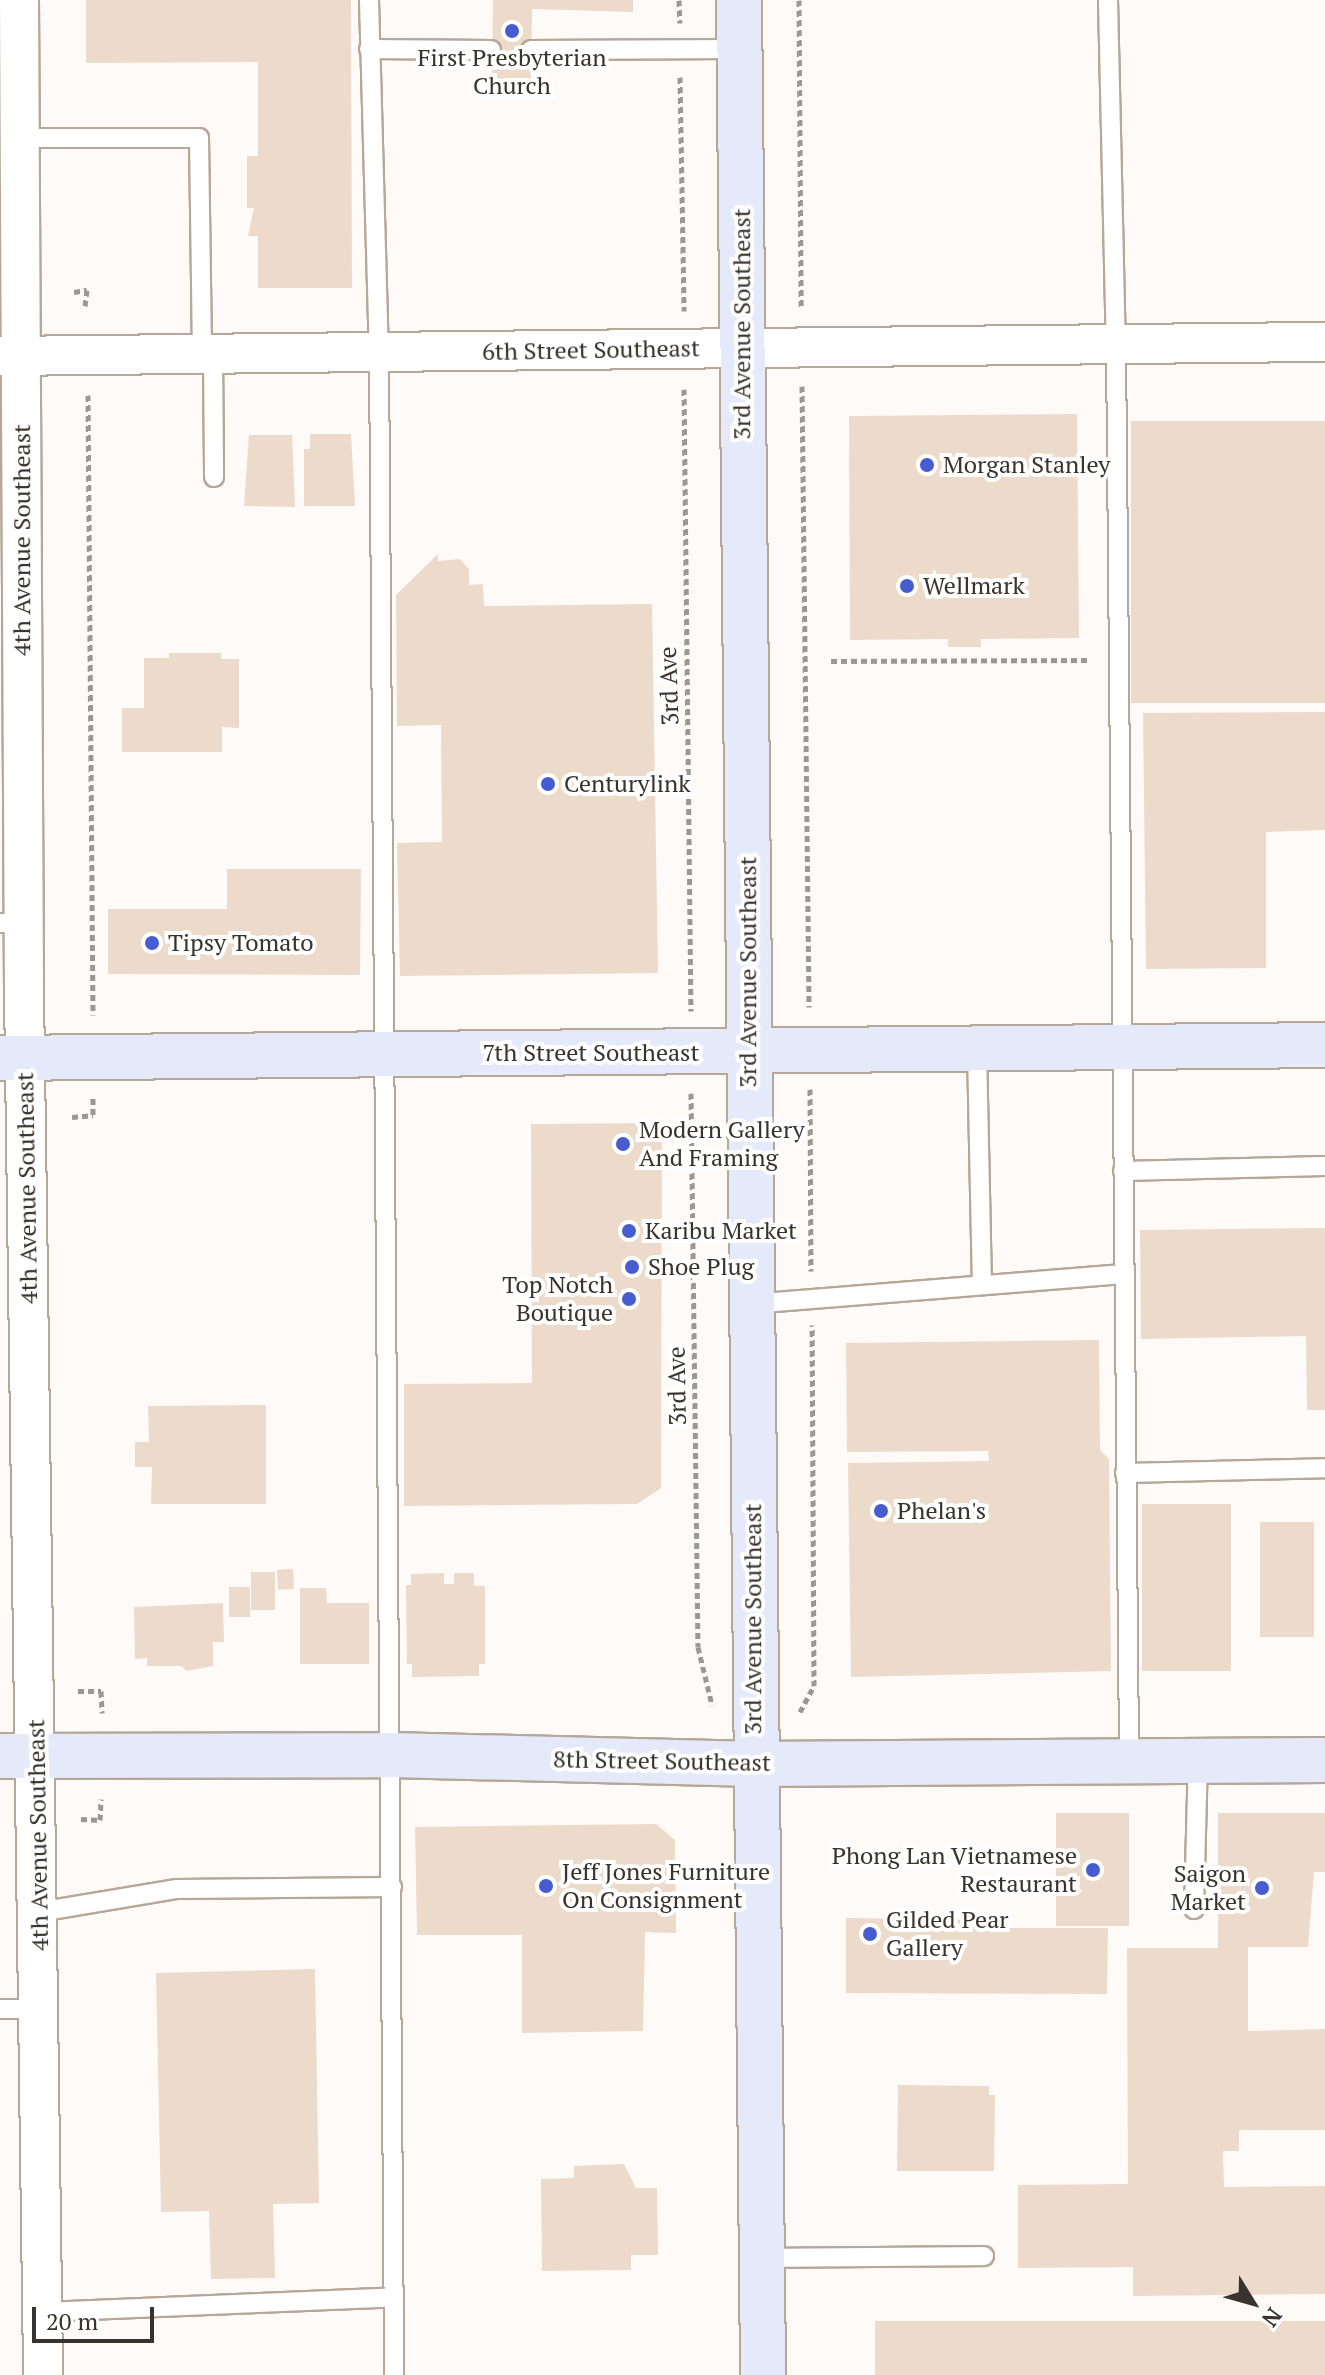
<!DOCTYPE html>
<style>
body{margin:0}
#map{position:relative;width:1325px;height:2375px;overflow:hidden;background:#fefaf7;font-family:"PT Serif",serif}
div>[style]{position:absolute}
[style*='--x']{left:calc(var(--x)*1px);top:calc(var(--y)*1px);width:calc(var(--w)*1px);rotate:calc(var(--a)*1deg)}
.building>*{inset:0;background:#ecdbcb;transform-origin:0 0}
.path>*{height:5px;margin-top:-2.5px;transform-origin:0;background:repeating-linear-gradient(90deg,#9c9793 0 6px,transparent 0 10px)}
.roads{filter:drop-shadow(2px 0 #b7a798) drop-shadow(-2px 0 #b7a798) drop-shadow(0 2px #b7a798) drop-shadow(0 -2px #b7a798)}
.service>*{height:18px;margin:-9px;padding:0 9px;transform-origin:9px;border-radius:9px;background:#fff}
.minor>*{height:38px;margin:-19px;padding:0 19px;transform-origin:19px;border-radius:19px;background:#fff}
.secondary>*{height:44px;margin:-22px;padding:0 22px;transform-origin:22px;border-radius:22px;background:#e5eafb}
.dots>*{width:22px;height:22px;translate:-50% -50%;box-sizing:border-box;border:4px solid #fff;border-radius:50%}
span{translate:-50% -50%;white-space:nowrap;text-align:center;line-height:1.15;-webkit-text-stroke:8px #fff;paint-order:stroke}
.poi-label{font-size:24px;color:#39332d}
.left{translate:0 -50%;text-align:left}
.right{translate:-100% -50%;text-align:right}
.street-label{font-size:24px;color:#39332d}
.north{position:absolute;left:1213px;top:2263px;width:80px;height:80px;-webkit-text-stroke:6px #fff;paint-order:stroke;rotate:127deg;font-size:22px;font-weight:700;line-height:32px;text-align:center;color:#39332d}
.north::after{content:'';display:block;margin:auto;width:28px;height:36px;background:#39332d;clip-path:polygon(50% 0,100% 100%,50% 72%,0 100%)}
.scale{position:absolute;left:32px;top:2307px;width:122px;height:36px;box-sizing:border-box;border:4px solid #39332d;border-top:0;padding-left:10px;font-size:24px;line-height:28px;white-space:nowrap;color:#39332d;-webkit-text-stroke:6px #fff;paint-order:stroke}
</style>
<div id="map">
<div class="building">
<i style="clip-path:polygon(86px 0,351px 0,352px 288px,258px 288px,258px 236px,248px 236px,254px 208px,247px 208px,247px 156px,258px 156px,258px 62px,86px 63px)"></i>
<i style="clip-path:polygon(493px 0,633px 0,633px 12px,532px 9px,531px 81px,492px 82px)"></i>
<i style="clip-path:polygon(1077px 414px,1079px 638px,981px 639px,981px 647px,948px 647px,948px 639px,850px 640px,849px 416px)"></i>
<i style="left:1325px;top:421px;width:282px;height:194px;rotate:90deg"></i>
<i style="clip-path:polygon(310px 434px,351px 434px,355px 506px,304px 506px,304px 449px,310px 449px)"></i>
<i style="clip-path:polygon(249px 435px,292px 435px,295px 507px,244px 506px)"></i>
<i style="clip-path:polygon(438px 554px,438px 561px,460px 559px,469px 569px,469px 585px,483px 584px,484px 606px,652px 604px,658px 973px,400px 976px,397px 843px,442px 842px,441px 725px,397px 726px,396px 595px)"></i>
<i style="clip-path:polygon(169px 653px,221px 653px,221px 659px,239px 659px,239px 728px,222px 727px,222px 752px,122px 752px,122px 708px,144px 708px,144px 658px,169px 658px)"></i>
<i style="clip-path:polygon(1325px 712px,1325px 830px,1266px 832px,1266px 968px,1146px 969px,1143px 713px)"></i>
<i style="clip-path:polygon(227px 869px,361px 869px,360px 975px,108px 974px,108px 909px,227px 909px)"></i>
<i style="clip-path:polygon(662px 1123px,661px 1488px,637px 1504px,404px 1506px,404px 1384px,532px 1383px,531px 1124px)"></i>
<i style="clip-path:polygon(1325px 1228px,1325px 1410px,1307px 1410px,1306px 1336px,1141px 1339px,1140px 1230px)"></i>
<i style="clip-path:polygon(1099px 1340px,1100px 1450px,1109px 1459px,1111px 1671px,851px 1677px,848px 1463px,989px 1461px,988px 1451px,847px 1452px,846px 1343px)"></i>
<i style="clip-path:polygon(266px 1405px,266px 1504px,151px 1504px,152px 1467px,135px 1467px,135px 1442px,149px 1442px,148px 1406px)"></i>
<i style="left:1231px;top:1504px;width:167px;height:89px;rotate:90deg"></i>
<i style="left:1260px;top:1522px;width:54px;height:115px"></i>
<i style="left:293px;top:1569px;width:20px;height:16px;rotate:87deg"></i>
<i style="left:251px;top:1572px;width:24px;height:38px"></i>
<i style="clip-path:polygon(444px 1573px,444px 1584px,454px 1584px,454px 1573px,474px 1573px,474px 1586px,485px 1586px,485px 1664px,479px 1664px,479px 1676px,412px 1677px,412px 1664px,407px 1664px,406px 1585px,411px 1585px,411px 1574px)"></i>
<i style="left:250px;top:1587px;width:30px;height:21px;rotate:90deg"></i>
<i style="clip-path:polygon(300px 1588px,326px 1588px,327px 1603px,369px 1603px,369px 1664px,300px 1664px)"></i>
<i style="clip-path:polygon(223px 1603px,224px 1642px,213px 1642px,213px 1666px,187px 1671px,181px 1666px,147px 1666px,147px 1658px,135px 1659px,134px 1607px)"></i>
<i style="left:1129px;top:1813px;width:113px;height:73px;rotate:90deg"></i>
<i style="clip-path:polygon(1218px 1813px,1325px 1813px,1325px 1872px,1314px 1872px,1308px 1947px,1248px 1947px,1248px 2031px,1325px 2029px,1325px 2130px,1239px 2130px,1239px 2151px,1223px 2151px,1224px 2187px,1325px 2186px,1325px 2294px,1133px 2296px,1133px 2267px,1018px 2268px,1018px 2185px,1128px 2184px,1127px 1948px,1218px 1948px)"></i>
<i style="clip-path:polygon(656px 1824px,675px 1840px,676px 1933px,645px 1932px,643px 2031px,522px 2033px,522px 1935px,417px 1935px,415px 1827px)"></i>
<i style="clip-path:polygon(846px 1918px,989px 1920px,989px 1928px,1108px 1928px,1107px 1994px,846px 1993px)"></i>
<i style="clip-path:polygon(315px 1969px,319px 2203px,273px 2204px,275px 2278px,211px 2279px,209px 2211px,161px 2212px,156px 1973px)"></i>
<i style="clip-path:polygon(898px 2085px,989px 2086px,989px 2095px,995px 2095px,994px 2171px,897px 2171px)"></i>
<i style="clip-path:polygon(624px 2164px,636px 2188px,657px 2188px,658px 2255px,631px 2255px,631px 2270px,542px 2271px,541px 2179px,574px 2178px,574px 2166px)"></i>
<i style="left:1325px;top:2321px;width:54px;height:450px;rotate:90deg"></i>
</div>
<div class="path">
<i style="--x:679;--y:0;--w:23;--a:88"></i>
<i style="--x:799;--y:0;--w:308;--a:89.6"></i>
<i style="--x:680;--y:77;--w:234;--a:89"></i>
<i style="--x:74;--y:292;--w:13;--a:-9"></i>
<i style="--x:87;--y:290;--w:17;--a:97"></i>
<i style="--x:802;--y:386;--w:621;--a:89.35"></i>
<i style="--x:684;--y:389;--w:622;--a:89.36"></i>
<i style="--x:88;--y:395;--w:620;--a:89.54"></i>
<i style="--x:831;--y:661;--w:259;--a:-0.2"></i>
<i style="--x:810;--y:1089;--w:182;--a:89.7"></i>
<i style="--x:691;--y:1093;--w:554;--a:89.28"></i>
<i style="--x:698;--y:1647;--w:60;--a:76.4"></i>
<i style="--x:72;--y:1117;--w:21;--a:-5"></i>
<i style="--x:93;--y:1115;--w:17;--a:-90"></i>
<i style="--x:78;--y:1691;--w:23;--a:0"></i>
<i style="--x:101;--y:1691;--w:22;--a:87"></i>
<i style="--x:800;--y:1712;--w:30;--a:-62"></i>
<i style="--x:814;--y:1686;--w:361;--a:-90.3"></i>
<i style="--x:81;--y:1819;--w:19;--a:3"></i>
<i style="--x:100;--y:1820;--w:21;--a:-87"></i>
</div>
<div class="roads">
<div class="service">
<i style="--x:369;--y:0;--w:353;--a:88.4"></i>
<i style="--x:379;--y:353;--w:2022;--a:89.57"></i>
<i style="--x:1108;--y:0;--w:345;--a:88.7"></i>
<i style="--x:1116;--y:345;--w:1416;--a:89.47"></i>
<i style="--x:369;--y:49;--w:122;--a:0.5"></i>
<i style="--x:531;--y:50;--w:208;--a:-0.3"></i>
<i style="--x:19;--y:138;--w:180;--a:0"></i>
<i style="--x:199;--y:138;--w:217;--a:89.2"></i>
<i style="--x:213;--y:354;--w:123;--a:89.5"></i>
<i style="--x:0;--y:923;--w:24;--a:0"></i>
<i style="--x:977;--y:1049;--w:236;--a:88.8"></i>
<i style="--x:1123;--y:1171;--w:202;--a:-1.4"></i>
<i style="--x:750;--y:1304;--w:375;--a:-4.6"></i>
<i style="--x:1125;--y:1473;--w:200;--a:-1.4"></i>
<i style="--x:1194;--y:1909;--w:149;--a:-88.5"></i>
<i style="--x:39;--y:1912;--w:140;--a:-9.5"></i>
<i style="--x:177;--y:1889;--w:215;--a:-0.5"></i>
<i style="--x:0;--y:2009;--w:40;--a:0"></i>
<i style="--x:761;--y:2258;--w:223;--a:-0.5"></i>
<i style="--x:42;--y:2312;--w:352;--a:-2.4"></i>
</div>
<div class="minor">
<i style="--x:19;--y:0;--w:991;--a:89.71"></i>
<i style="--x:24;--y:991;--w:1384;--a:89.21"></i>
<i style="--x:0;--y:356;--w:1325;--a:-0.61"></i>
</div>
<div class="secondary">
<i style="--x:739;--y:0;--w:2375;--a:89.42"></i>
<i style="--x:0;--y:1058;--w:1325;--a:-0.56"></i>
<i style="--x:0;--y:1756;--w:391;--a:-0.1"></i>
<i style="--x:391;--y:1755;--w:364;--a:1.4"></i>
<i style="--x:755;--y:1764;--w:570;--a:-0.4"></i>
</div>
</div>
<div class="dots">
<i style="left:512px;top:31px;background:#475cd0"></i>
<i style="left:927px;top:465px;background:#475cd0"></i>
<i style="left:907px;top:586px;background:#475cd0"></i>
<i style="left:548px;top:784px;background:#475cd0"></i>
<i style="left:152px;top:943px;background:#475cd0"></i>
<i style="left:623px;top:1144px;background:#475cd0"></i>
<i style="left:629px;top:1231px;background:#475cd0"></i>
<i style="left:632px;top:1267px;background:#475cd0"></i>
<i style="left:629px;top:1299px;background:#475cd0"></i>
<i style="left:881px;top:1511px;background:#475cd0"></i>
<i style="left:1093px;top:1870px;background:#475cd0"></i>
<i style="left:546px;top:1886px;background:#475cd0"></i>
<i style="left:1262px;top:1888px;background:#475cd0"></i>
<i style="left:870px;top:1934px;background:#475cd0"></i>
</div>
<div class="poi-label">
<span style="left:512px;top:72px">First Presbyterian<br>Church</span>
<span class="left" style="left:943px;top:465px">Morgan Stanley</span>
<span class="left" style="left:923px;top:586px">Wellmark</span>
<span class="left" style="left:564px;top:784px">Centurylink</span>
<span class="left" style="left:168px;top:943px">Tipsy Tomato</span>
<span class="left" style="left:639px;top:1144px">Modern Gallery<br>And Framing</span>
<span class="left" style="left:645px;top:1231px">Karibu Market</span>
<span class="left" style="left:648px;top:1267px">Shoe Plug</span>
<span class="right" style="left:613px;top:1299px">Top Notch<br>Boutique</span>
<span class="left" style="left:897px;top:1511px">Phelan's</span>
<span class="right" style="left:1077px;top:1870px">Phong Lan Vietnamese<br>Restaurant</span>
<span class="left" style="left:562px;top:1886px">Jeff Jones Furniture<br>On Consignment</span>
<span class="right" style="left:1246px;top:1888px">Saigon<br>Market</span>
<span class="left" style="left:886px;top:1934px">Gilded Pear<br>Gallery</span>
</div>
<div class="street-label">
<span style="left:742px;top:324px;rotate:-90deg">3rd Avenue Southeast</span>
<span style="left:591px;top:350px;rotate:-1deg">6th Street Southeast</span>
<span style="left:22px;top:540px;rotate:-90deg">4th Avenue Southeast</span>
<span style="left:669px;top:686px;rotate:-92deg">3rd Ave</span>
<span style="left:748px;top:972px;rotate:-90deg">3rd Avenue Southeast</span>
<span style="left:591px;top:1053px">7th Street Southeast</span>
<span style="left:27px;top:1188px;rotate:-91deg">4th Avenue Southeast</span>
<span style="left:677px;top:1386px;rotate:-91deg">3rd Ave</span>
<span style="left:753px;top:1619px;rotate:-90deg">3rd Avenue Southeast</span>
<span style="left:662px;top:1761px;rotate:1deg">8th Street Southeast</span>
<span style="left:38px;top:1835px;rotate:-91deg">4th Avenue Southeast</span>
</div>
<div class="north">N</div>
<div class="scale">20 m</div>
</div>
